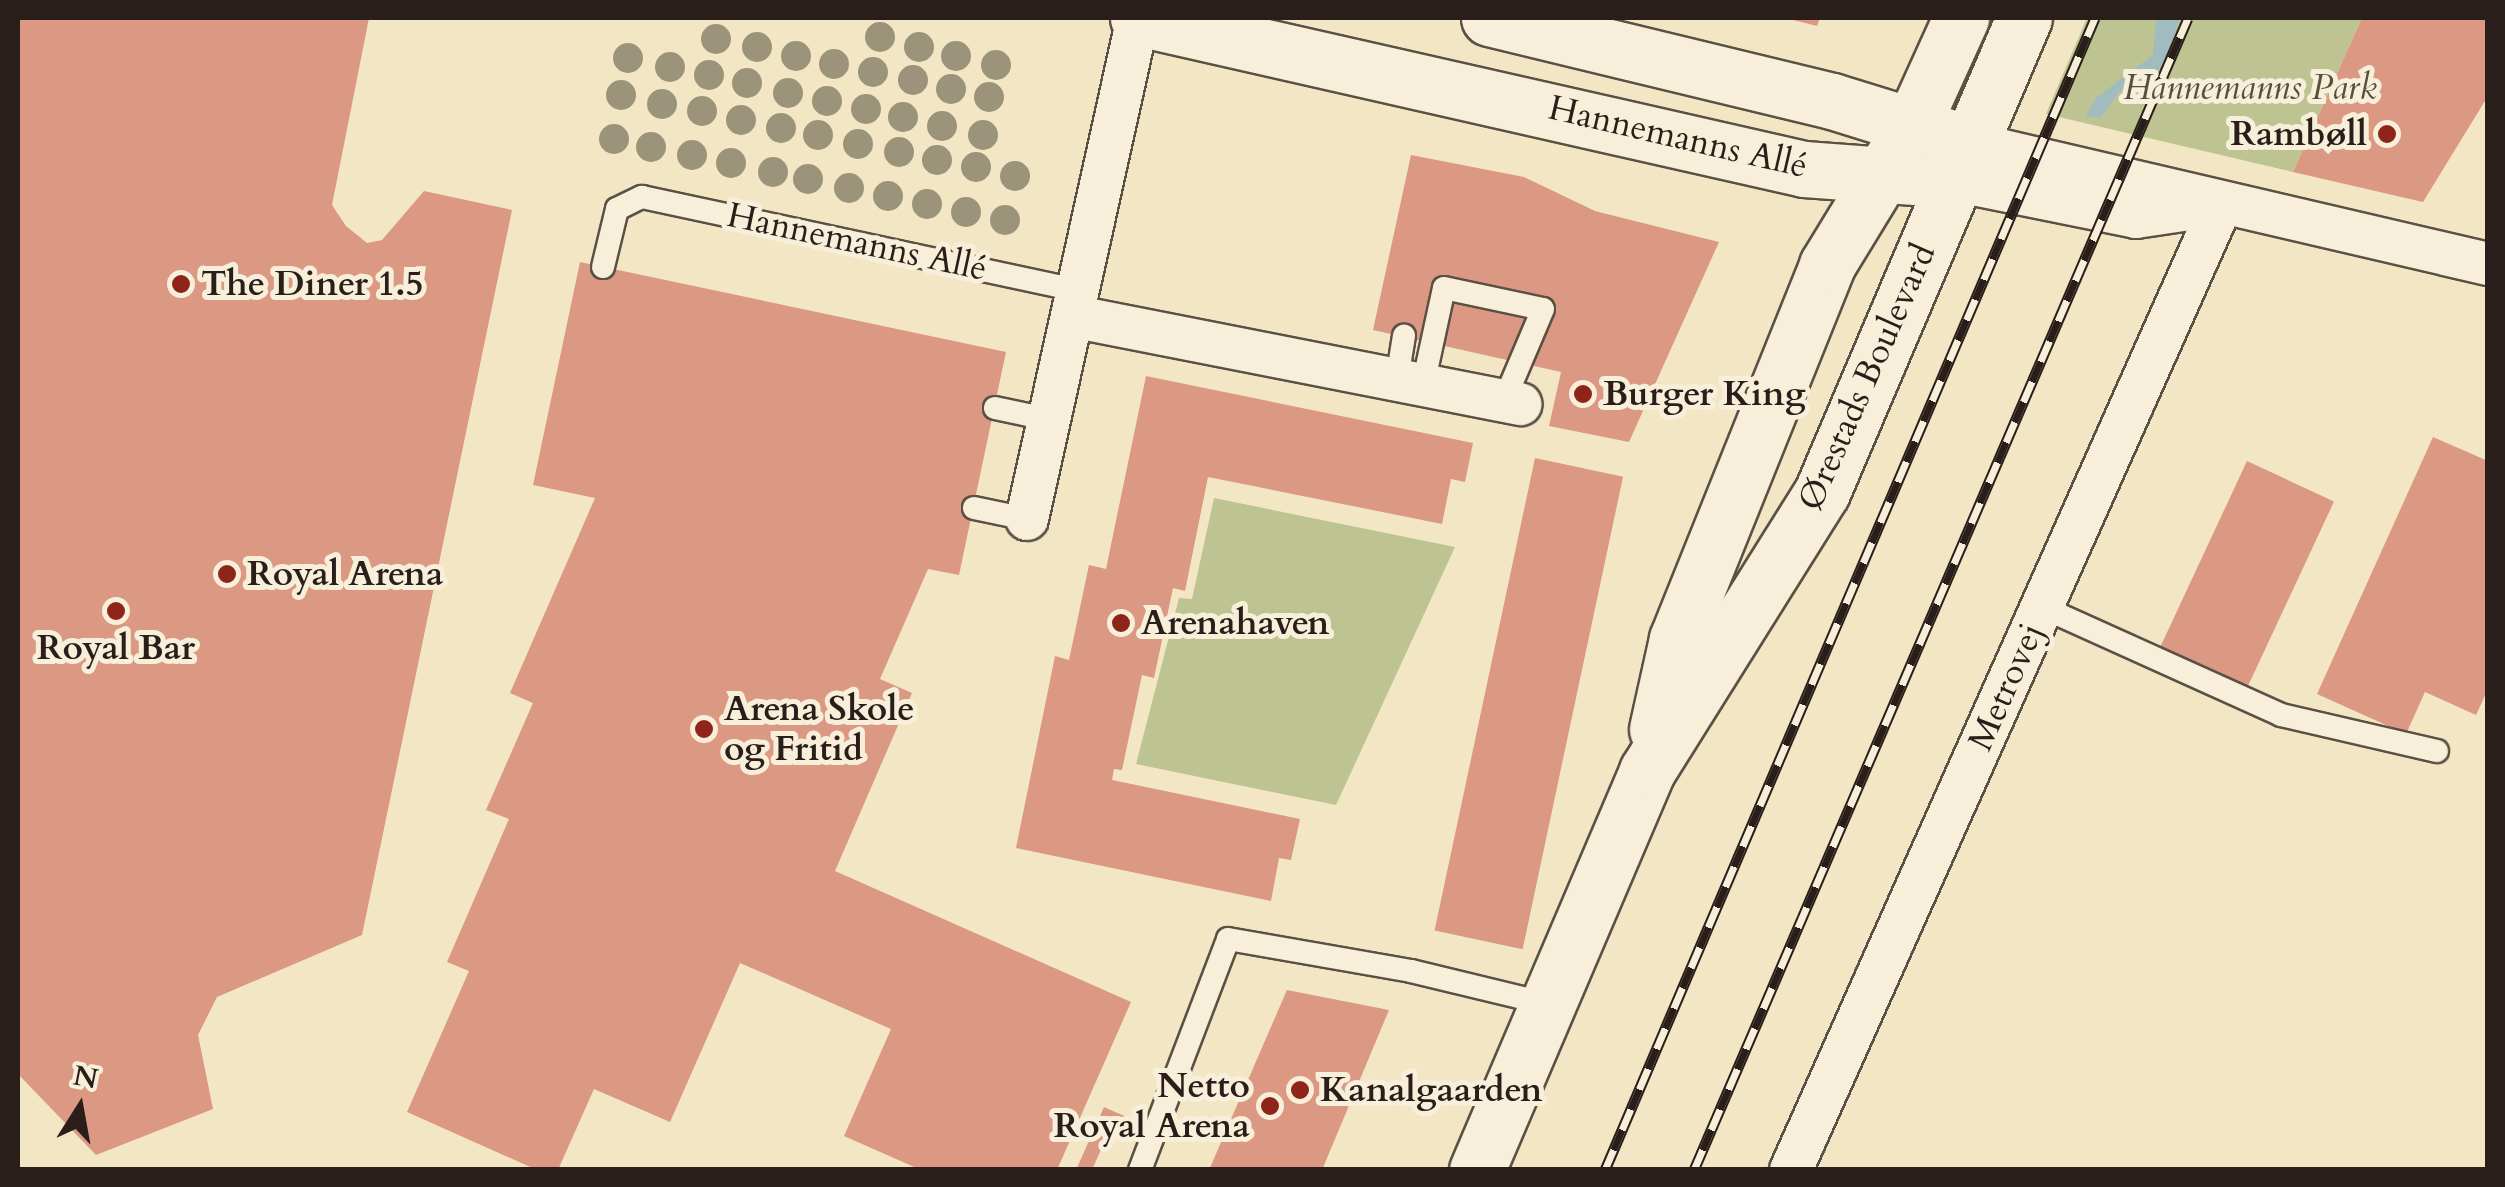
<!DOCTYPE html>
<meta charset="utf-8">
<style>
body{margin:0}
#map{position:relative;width:2505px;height:1187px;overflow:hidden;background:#f2e6c4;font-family:Cardo,serif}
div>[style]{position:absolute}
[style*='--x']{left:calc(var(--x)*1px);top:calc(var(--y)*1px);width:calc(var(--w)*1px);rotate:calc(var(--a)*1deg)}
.green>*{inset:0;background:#bdc492}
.water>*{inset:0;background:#a1bcbf}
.building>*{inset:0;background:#db9882;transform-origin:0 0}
.roads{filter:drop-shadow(2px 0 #5b5044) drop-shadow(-2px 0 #5b5044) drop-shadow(0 2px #5b5044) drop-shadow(0 -2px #5b5044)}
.service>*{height:22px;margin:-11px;padding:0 11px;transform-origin:11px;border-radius:11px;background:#f7efd9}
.minor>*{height:42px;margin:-21px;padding:0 21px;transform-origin:21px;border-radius:21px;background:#f7efd9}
.tertiary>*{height:55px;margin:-27.5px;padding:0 27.5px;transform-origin:27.5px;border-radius:27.5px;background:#f7efd9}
.rail>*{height:11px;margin-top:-5.5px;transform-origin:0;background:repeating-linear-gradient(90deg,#f7efd9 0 22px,#291e19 0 44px);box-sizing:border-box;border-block:2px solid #291e19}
.trees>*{width:30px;height:30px;margin:-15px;border-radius:50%;background:#9c947a}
.dots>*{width:28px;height:28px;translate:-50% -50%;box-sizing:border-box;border:5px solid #f7efd9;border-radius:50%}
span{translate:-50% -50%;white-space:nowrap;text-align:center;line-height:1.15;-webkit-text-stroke:10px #f7efd9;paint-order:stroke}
.park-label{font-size:35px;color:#55503d;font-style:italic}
.poi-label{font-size:35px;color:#291e19;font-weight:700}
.right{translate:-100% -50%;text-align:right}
.left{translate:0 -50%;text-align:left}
.street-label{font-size:35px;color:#291e19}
.frame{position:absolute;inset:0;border:20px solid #291e19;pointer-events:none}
.north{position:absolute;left:30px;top:1057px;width:100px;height:100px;-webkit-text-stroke:8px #f7efd9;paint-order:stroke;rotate:11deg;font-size:28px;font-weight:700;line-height:40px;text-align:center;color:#291e19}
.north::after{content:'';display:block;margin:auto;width:35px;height:45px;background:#291e19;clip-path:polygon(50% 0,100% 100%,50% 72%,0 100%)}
</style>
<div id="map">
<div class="green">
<i style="clip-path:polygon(2087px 18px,2362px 18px,2293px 172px,2046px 114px)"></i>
<i style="clip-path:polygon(1214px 498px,1455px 547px,1336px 805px,1136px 764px,1179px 598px,1192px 599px)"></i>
</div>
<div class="water">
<i style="clip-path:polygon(2156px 18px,2180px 18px,2167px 61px,2152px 77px,2120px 91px,2100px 118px,2086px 116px,2096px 98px,2153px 55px)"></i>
</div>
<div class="building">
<i style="clip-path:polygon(18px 18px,369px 18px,332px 205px,346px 226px,367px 243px,382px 240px,424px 191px,512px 210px,362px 935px,217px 997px,198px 1035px,213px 1109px,96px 1155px,18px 1074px)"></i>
<i style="clip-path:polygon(1785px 18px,1820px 18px,1817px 26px)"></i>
<i style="clip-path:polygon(2362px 18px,2488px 18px,2488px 96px,2423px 202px,2293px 172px)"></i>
<i style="clip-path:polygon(1411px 155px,1524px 177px,1595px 211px,1719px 242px,1629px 442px,1549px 426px,1561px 372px,1373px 330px)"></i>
<i style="clip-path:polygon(580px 262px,1006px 352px,959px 575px,928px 569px,880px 679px,912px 693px,835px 871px,1131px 1002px,1057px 1170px,921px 1170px,844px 1136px,891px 1029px,740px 963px,670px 1122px,594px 1089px,558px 1170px,537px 1170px,407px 1112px,469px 971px,447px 962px,509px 819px,486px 810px,533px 703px,510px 693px,595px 498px,533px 485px)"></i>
<i style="clip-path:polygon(1146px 376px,1473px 443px,1465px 482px,1451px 479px,1442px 524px,1208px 477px,1185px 591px,1173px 588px,1154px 678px,1142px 675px,1122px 770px,1114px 769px,1112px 780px,1300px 819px,1291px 860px,1279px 858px,1271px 901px,1016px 848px,1055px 656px,1069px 660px,1089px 565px,1106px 569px)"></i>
<i style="clip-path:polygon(2433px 437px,2488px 461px,2488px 689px,2476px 715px,2425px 692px,2406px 734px,2317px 694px)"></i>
<i style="left:1535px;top:458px;width:90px;height:483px;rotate:12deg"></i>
<i style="left:2247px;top:461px;width:96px;height:205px;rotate:25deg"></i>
<i style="clip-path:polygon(1287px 990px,1389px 1010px,1322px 1170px,1209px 1170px)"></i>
<i style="clip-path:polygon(1104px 1107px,1149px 1127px,1142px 1145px,1109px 1131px,1092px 1170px,1076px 1170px)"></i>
</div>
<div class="roads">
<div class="service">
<i style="--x:603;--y:267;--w:60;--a:-76.4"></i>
<i style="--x:617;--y:209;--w:28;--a:-26"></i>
<i style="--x:642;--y:197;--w:450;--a:12.1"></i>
<i style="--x:1397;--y:379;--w:44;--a:-80.8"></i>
<i style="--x:1423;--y:385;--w:99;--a:-77.8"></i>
<i style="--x:1444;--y:288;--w:101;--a:12"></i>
<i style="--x:1543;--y:309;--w:100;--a:113"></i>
<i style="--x:995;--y:408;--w:58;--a:11.9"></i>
<i style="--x:974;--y:508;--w:54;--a:11.7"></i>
<i style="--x:2042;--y:607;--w:262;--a:24.3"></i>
<i style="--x:2281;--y:715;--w:160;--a:13"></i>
<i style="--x:1140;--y:1170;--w:247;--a:-69.1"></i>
<i style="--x:1228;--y:939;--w:186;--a:9.9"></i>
<i style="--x:1411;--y:971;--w:140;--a:13.6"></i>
</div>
<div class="minor">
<i style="--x:1969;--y:143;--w:533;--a:13.12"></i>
<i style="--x:1953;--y:180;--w:187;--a:11.4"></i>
<i style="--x:2136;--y:217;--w:61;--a:-8.5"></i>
<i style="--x:1076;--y:317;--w:453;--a:11.1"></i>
<i style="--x:1027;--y:519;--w:513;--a:-77.51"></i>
<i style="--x:1791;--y:1170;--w:1056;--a:-65.98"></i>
</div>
<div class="tertiary">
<i style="--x:1138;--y:18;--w:683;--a:12.77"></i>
<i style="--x:1804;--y:169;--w:149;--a:4.2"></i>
<i style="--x:1489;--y:18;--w:353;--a:13.6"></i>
<i style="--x:1832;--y:101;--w:118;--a:17.2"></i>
<i style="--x:1657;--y:729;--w:92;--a:-77.5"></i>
<i style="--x:1677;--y:639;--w:403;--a:-68.1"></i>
<i style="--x:1827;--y:265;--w:163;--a:-58.6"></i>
<i style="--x:1912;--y:126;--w:119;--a:-65.6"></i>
<i style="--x:1477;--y:1170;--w:434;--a:-66.9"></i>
<i style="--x:1647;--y:771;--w:329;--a:-57.9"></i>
<i style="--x:1822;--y:492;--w:515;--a:-66.92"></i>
</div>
</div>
<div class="rail">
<i style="--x:1605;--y:1170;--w:1252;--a:-66.96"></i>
<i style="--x:1694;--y:1170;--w:1253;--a:-66.79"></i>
</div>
<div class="trees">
<i style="left:880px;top:37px"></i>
<i style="left:716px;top:39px"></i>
<i style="left:757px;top:47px"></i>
<i style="left:919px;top:47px"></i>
<i style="left:796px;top:56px"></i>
<i style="left:956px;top:56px"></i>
<i style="left:628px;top:58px"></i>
<i style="left:834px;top:64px"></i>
<i style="left:996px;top:65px"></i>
<i style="left:670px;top:67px"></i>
<i style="left:873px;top:72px"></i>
<i style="left:709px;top:75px"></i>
<i style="left:913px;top:80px"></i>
<i style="left:747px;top:83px"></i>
<i style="left:951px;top:89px"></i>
<i style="left:788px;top:93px"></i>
<i style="left:621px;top:95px"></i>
<i style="left:989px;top:97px"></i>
<i style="left:827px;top:101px"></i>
<i style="left:662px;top:104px"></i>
<i style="left:866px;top:109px"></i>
<i style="left:702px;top:111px"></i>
<i style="left:903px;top:117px"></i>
<i style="left:741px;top:120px"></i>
<i style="left:942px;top:126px"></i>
<i style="left:781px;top:128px"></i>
<i style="left:818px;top:135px"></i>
<i style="left:983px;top:135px"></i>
<i style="left:614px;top:139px"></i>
<i style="left:858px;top:144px"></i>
<i style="left:651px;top:147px"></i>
<i style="left:899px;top:152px"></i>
<i style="left:692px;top:155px"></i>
<i style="left:937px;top:160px"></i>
<i style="left:731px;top:163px"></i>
<i style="left:976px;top:167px"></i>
<i style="left:773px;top:172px"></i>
<i style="left:1015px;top:176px"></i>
<i style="left:808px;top:179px"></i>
<i style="left:849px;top:188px"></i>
<i style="left:888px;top:196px"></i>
<i style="left:927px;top:204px"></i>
<i style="left:966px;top:212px"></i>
<i style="left:1005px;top:220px"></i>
</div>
<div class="dots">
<i style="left:2387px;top:134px;background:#8f2418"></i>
<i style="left:181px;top:284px;background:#8f2418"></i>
<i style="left:1583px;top:394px;background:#8f2418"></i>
<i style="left:227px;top:574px;background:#8f2418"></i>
<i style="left:116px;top:611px;background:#8f2418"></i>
<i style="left:1121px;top:623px;background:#8f2418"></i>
<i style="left:704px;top:729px;background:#8f2418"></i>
<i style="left:1300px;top:1090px;background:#8f2418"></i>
<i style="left:1270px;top:1106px;background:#8f2418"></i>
</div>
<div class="park-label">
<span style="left:2250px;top:88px">Hannemanns Park</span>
</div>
<div class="poi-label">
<span class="right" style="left:2367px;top:134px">Rambøll</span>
<span class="left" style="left:201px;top:284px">The Diner 1.5</span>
<span class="left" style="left:1603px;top:394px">Burger King</span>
<span class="left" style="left:247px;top:574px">Royal Arena</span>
<span class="left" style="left:1141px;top:623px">Arenahaven</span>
<span style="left:116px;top:648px">Royal Bar</span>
<span class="left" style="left:724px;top:729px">Arena Skole<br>og Fritid</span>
<span class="right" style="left:1250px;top:1106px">Netto<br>Royal Arena</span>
<span class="left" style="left:1320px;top:1090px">Kanalgaarden</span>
</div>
<div class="street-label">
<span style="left:1678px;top:137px;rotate:13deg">Hannemanns Allé</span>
<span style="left:857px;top:242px;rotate:12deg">Hannemanns Allé</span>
<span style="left:1867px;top:377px;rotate:-66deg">Ørestads Boulevard</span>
<span style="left:2006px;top:687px;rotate:-66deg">Metrovej</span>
</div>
<div class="frame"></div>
<div class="north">N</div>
</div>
